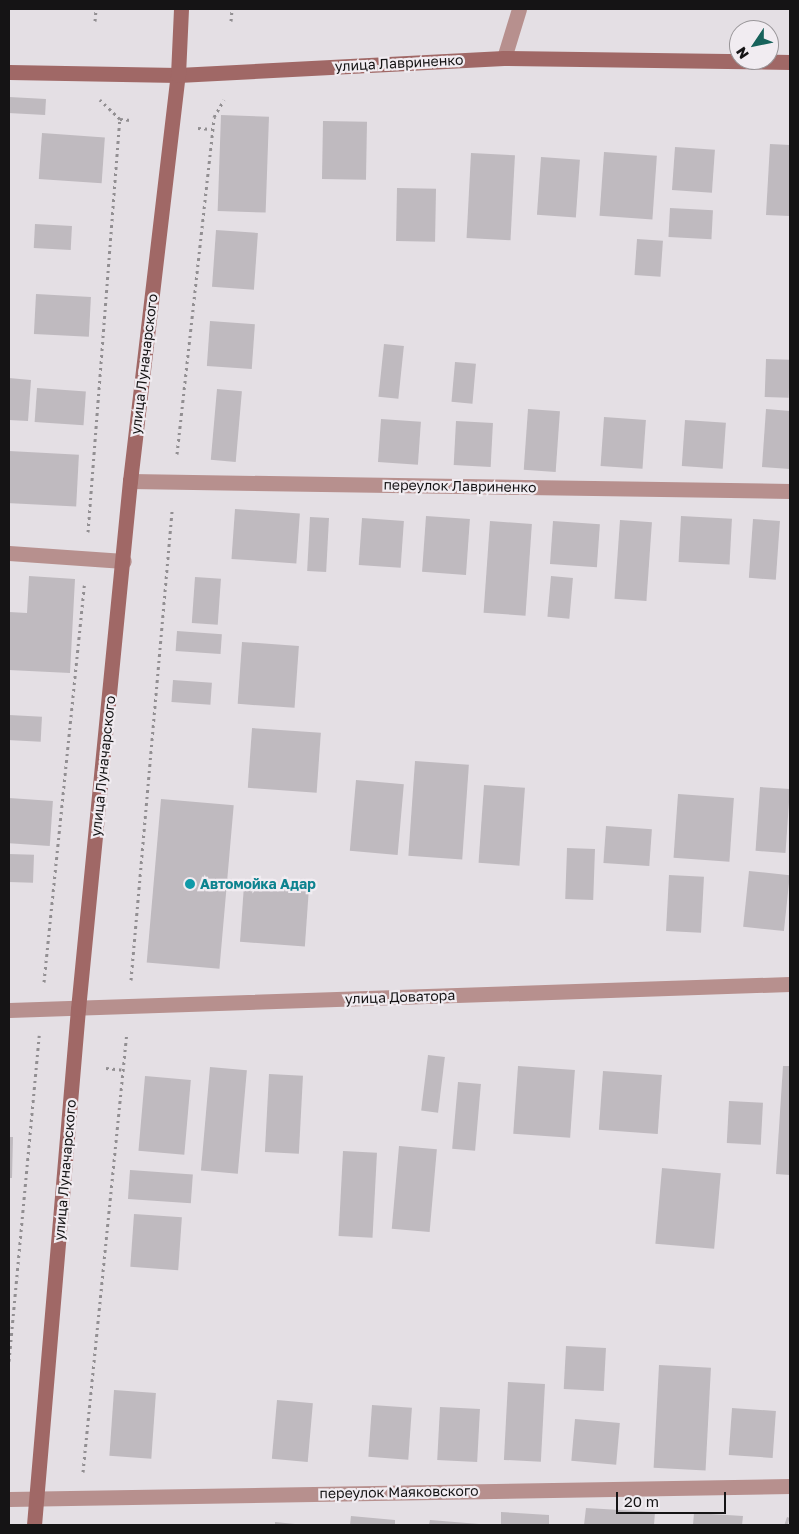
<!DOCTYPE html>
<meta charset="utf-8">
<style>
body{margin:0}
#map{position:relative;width:799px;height:1534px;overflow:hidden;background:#e4dfe4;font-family:"Golos Text",sans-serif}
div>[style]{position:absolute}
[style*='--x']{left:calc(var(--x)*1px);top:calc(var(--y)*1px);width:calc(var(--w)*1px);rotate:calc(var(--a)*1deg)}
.building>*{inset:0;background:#bfbabf;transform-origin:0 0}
.path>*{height:3px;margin-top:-1.5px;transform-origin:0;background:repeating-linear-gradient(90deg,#928f92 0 2.5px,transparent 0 6.5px)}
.lane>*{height:15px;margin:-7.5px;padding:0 7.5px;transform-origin:7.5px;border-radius:7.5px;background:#b7908e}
.street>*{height:15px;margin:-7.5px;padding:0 7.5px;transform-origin:7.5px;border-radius:7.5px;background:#b7908e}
.secondary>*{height:15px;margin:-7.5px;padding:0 7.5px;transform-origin:7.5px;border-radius:7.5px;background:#a06866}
.dots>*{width:14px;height:14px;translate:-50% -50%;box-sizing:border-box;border:2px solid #f1ecf1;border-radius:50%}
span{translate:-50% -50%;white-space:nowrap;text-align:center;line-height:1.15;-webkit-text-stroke:4.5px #f1ecf1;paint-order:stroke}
.street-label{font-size:14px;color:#151415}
.culture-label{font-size:14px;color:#0d838f;font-weight:700}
.left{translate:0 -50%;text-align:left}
.frame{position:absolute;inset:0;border:10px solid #151415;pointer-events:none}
.north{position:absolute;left:729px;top:20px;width:50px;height:50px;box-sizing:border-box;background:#f1ecf1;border:1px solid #999699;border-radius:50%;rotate:236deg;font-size:14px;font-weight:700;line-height:20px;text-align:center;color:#151415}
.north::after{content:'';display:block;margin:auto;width:18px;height:22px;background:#17625b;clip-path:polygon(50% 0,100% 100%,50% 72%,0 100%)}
.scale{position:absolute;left:616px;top:1492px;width:110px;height:22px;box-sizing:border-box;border:2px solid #151415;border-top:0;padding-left:6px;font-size:15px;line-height:18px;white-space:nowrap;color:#151415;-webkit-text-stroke:4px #f1ecf1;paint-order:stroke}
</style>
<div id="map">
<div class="building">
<i style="left:9px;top:97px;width:37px;height:16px;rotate:3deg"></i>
<i style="left:221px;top:115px;width:48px;height:96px;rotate:2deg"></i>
<i style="left:323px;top:121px;width:44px;height:58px;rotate:1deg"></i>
<i style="left:42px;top:133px;width:63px;height:46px;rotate:4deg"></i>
<i style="clip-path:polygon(770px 144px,790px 145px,790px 216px,766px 215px)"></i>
<i style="left:675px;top:147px;width:40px;height:43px;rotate:4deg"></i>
<i style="left:604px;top:152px;width:53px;height:64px;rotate:4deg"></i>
<i style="left:471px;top:153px;width:44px;height:85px;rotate:3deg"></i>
<i style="left:541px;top:157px;width:39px;height:58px;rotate:4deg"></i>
<i style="left:397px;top:188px;width:39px;height:53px;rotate:1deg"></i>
<i style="left:670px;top:208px;width:43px;height:29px;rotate:3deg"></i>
<i style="left:35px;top:224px;width:37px;height:24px;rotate:3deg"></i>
<i style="left:216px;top:230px;width:42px;height:57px;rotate:4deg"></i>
<i style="left:637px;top:239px;width:26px;height:36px;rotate:4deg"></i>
<i style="left:36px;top:294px;width:55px;height:40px;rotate:3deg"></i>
<i style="left:210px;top:321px;width:45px;height:45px;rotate:4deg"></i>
<i style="left:384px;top:344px;width:20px;height:53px;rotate:6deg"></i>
<i style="left:766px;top:359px;width:24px;height:38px;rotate:2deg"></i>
<i style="left:455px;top:362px;width:21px;height:40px;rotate:5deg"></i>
<i style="clip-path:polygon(9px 378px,31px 380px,28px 421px,9px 420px)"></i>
<i style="left:37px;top:388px;width:49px;height:34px;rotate:4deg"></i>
<i style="left:217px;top:389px;width:25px;height:71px;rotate:5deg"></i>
<i style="left:528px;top:409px;width:32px;height:61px;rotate:4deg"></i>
<i style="clip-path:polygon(766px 409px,790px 411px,790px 469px,762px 467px)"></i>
<i style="left:604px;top:417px;width:42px;height:49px;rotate:4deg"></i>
<i style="left:381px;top:419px;width:40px;height:43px;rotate:4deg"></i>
<i style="left:685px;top:420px;width:41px;height:46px;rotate:4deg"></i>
<i style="left:456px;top:421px;width:37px;height:44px;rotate:3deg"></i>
<i style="left:9px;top:451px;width:70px;height:52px;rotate:3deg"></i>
<i style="left:235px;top:509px;width:65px;height:50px;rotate:4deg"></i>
<i style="left:426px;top:516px;width:44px;height:56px;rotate:4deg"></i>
<i style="left:681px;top:516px;width:51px;height:46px;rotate:3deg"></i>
<i style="left:310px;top:517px;width:19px;height:54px;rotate:3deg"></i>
<i style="left:362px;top:518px;width:42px;height:47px;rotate:4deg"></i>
<i style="left:753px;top:519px;width:27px;height:59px;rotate:4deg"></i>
<i style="left:620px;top:520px;width:32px;height:79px;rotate:4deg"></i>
<i style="left:490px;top:521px;width:42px;height:92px;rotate:4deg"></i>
<i style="left:553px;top:521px;width:47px;height:43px;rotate:4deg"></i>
<i style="clip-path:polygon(29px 576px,75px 579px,70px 673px,9px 670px,9px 612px,27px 613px)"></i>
<i style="left:551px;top:576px;width:22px;height:41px;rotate:5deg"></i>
<i style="left:195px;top:577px;width:26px;height:46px;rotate:4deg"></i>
<i style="left:177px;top:631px;width:45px;height:20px;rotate:4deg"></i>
<i style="left:242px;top:642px;width:57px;height:62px;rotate:4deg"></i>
<i style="left:173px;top:680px;width:39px;height:22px;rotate:4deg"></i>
<i style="left:9px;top:715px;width:33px;height:25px;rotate:3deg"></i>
<i style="left:252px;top:728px;width:69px;height:60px;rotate:4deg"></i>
<i style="left:415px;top:761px;width:54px;height:95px;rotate:4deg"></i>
<i style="left:356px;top:780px;width:48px;height:71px;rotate:5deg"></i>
<i style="left:484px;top:785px;width:41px;height:78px;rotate:4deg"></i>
<i style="left:760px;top:787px;width:30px;height:64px;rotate:4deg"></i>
<i style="left:678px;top:794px;width:56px;height:64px;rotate:4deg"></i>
<i style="left:9px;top:798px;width:44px;height:45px;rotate:4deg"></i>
<i style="left:161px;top:799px;width:73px;height:164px;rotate:5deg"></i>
<i style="left:606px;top:826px;width:46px;height:37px;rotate:4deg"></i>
<i style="left:567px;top:848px;width:28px;height:51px;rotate:2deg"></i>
<i style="left:9px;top:854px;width:25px;height:28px;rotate:2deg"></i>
<i style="left:749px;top:871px;width:41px;height:56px;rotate:6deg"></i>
<i style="left:669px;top:875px;width:35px;height:56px;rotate:3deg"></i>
<i style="left:244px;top:885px;width:65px;height:57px;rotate:4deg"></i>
<i style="left:428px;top:1055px;width:17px;height:56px;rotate:7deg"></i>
<i style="left:518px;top:1066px;width:57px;height:68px;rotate:4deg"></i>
<i style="clip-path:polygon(783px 1066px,790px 1066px,790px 1175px,776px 1174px)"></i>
<i style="left:210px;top:1067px;width:37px;height:104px;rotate:5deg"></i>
<i style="left:603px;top:1071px;width:59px;height:59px;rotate:4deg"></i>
<i style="left:269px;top:1074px;width:34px;height:78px;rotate:3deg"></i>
<i style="left:145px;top:1076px;width:46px;height:75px;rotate:5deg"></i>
<i style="left:458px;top:1082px;width:23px;height:67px;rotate:5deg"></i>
<i style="left:729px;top:1101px;width:34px;height:42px;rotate:3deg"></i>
<i style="clip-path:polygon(9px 1137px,13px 1137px,12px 1178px,9px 1178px)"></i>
<i style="left:399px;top:1146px;width:38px;height:83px;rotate:5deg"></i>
<i style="left:343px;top:1151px;width:34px;height:85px;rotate:3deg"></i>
<i style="left:662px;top:1168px;width:59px;height:76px;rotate:5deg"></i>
<i style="left:130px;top:1170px;width:63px;height:29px;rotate:4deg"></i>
<i style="left:134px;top:1214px;width:48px;height:53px;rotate:4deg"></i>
<i style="left:566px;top:1346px;width:40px;height:43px;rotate:3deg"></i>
<i style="left:659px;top:1365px;width:52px;height:103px;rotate:3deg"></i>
<i style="left:508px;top:1382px;width:37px;height:78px;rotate:3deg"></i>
<i style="left:114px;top:1390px;width:42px;height:66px;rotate:4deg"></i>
<i style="left:277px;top:1400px;width:36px;height:59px;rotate:5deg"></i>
<i style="left:372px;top:1405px;width:40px;height:52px;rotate:4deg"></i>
<i style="left:440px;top:1407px;width:40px;height:53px;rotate:3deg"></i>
<i style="left:732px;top:1408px;width:44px;height:47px;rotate:4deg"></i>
<i style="left:575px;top:1419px;width:45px;height:42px;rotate:5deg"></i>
<i style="clip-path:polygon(586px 1508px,655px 1512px,654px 1525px,584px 1525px)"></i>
<i style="clip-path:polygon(501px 1512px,549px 1515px,549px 1525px,501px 1525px)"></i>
<i style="clip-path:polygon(694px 1513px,743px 1516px,742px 1525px,693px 1525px)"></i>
<i style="clip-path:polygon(351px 1516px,395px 1520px,395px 1525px,350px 1525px)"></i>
<i style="left:787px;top:1517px;width:3px;height:8px;rotate:18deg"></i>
<i style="clip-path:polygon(430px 1520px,479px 1524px,479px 1525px,429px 1525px)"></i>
<i style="clip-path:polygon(275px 1522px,295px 1524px,295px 1525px,275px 1525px)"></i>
</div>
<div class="path">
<i style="--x:95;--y:21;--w:12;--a:-85"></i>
<i style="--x:231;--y:21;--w:12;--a:-85"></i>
<i style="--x:120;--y:119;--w:11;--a:5"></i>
<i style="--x:198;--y:128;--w:14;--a:4"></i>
<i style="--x:177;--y:454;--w:339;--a:-83.7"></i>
<i style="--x:214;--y:117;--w:20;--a:-60"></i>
<i style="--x:88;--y:532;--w:414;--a:-85.6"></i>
<i style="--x:120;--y:119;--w:28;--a:-136"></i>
<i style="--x:131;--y:980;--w:474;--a:-85"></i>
<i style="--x:44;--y:982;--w:399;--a:-84.2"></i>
<i style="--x:106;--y:1068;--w:19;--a:6"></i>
<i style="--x:9;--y:1361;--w:327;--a:-84.7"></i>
<i style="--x:83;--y:1472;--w:441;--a:-84.3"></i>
</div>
<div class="lane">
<i style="--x:504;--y:58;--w:51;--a:-73"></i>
</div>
<div class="street">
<i style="--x:130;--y:481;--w:660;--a:0.87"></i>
<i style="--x:9;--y:553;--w:115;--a:4"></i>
<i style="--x:9;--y:1010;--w:781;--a:-1.91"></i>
<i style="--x:9;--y:1499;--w:781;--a:-0.95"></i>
</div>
<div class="secondary">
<i style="--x:9;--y:72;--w:169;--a:1"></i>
<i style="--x:178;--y:75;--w:326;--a:-3"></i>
<i style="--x:504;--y:58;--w:286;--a:0.8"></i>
<i style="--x:34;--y:1525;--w:518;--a:-85.13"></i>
<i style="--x:78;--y:1009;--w:531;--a:-84.38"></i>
<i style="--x:130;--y:481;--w:409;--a:-83.3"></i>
<i style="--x:178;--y:75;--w:66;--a:-87.4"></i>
</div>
<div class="dots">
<i style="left:190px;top:884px;background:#0f9aa8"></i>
</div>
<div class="street-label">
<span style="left:399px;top:63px;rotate:-3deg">улица Лавриненко</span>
<span style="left:144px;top:364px;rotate:-83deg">улица Луначарского</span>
<span style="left:460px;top:486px;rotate:1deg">переулок Лавриненко</span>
<span style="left:103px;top:766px;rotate:-84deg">улица Луначарского</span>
<span style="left:400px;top:997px;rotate:-2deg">улица Доватора</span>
<span style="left:65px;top:1170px;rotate:-85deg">улица Луначарского</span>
<span style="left:399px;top:1492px;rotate:-1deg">переулок Маяковского</span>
</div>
<div class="culture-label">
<span class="left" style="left:200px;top:884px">Автомойка Адар</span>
</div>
<div class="frame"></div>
<div class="north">N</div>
<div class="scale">20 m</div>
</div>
